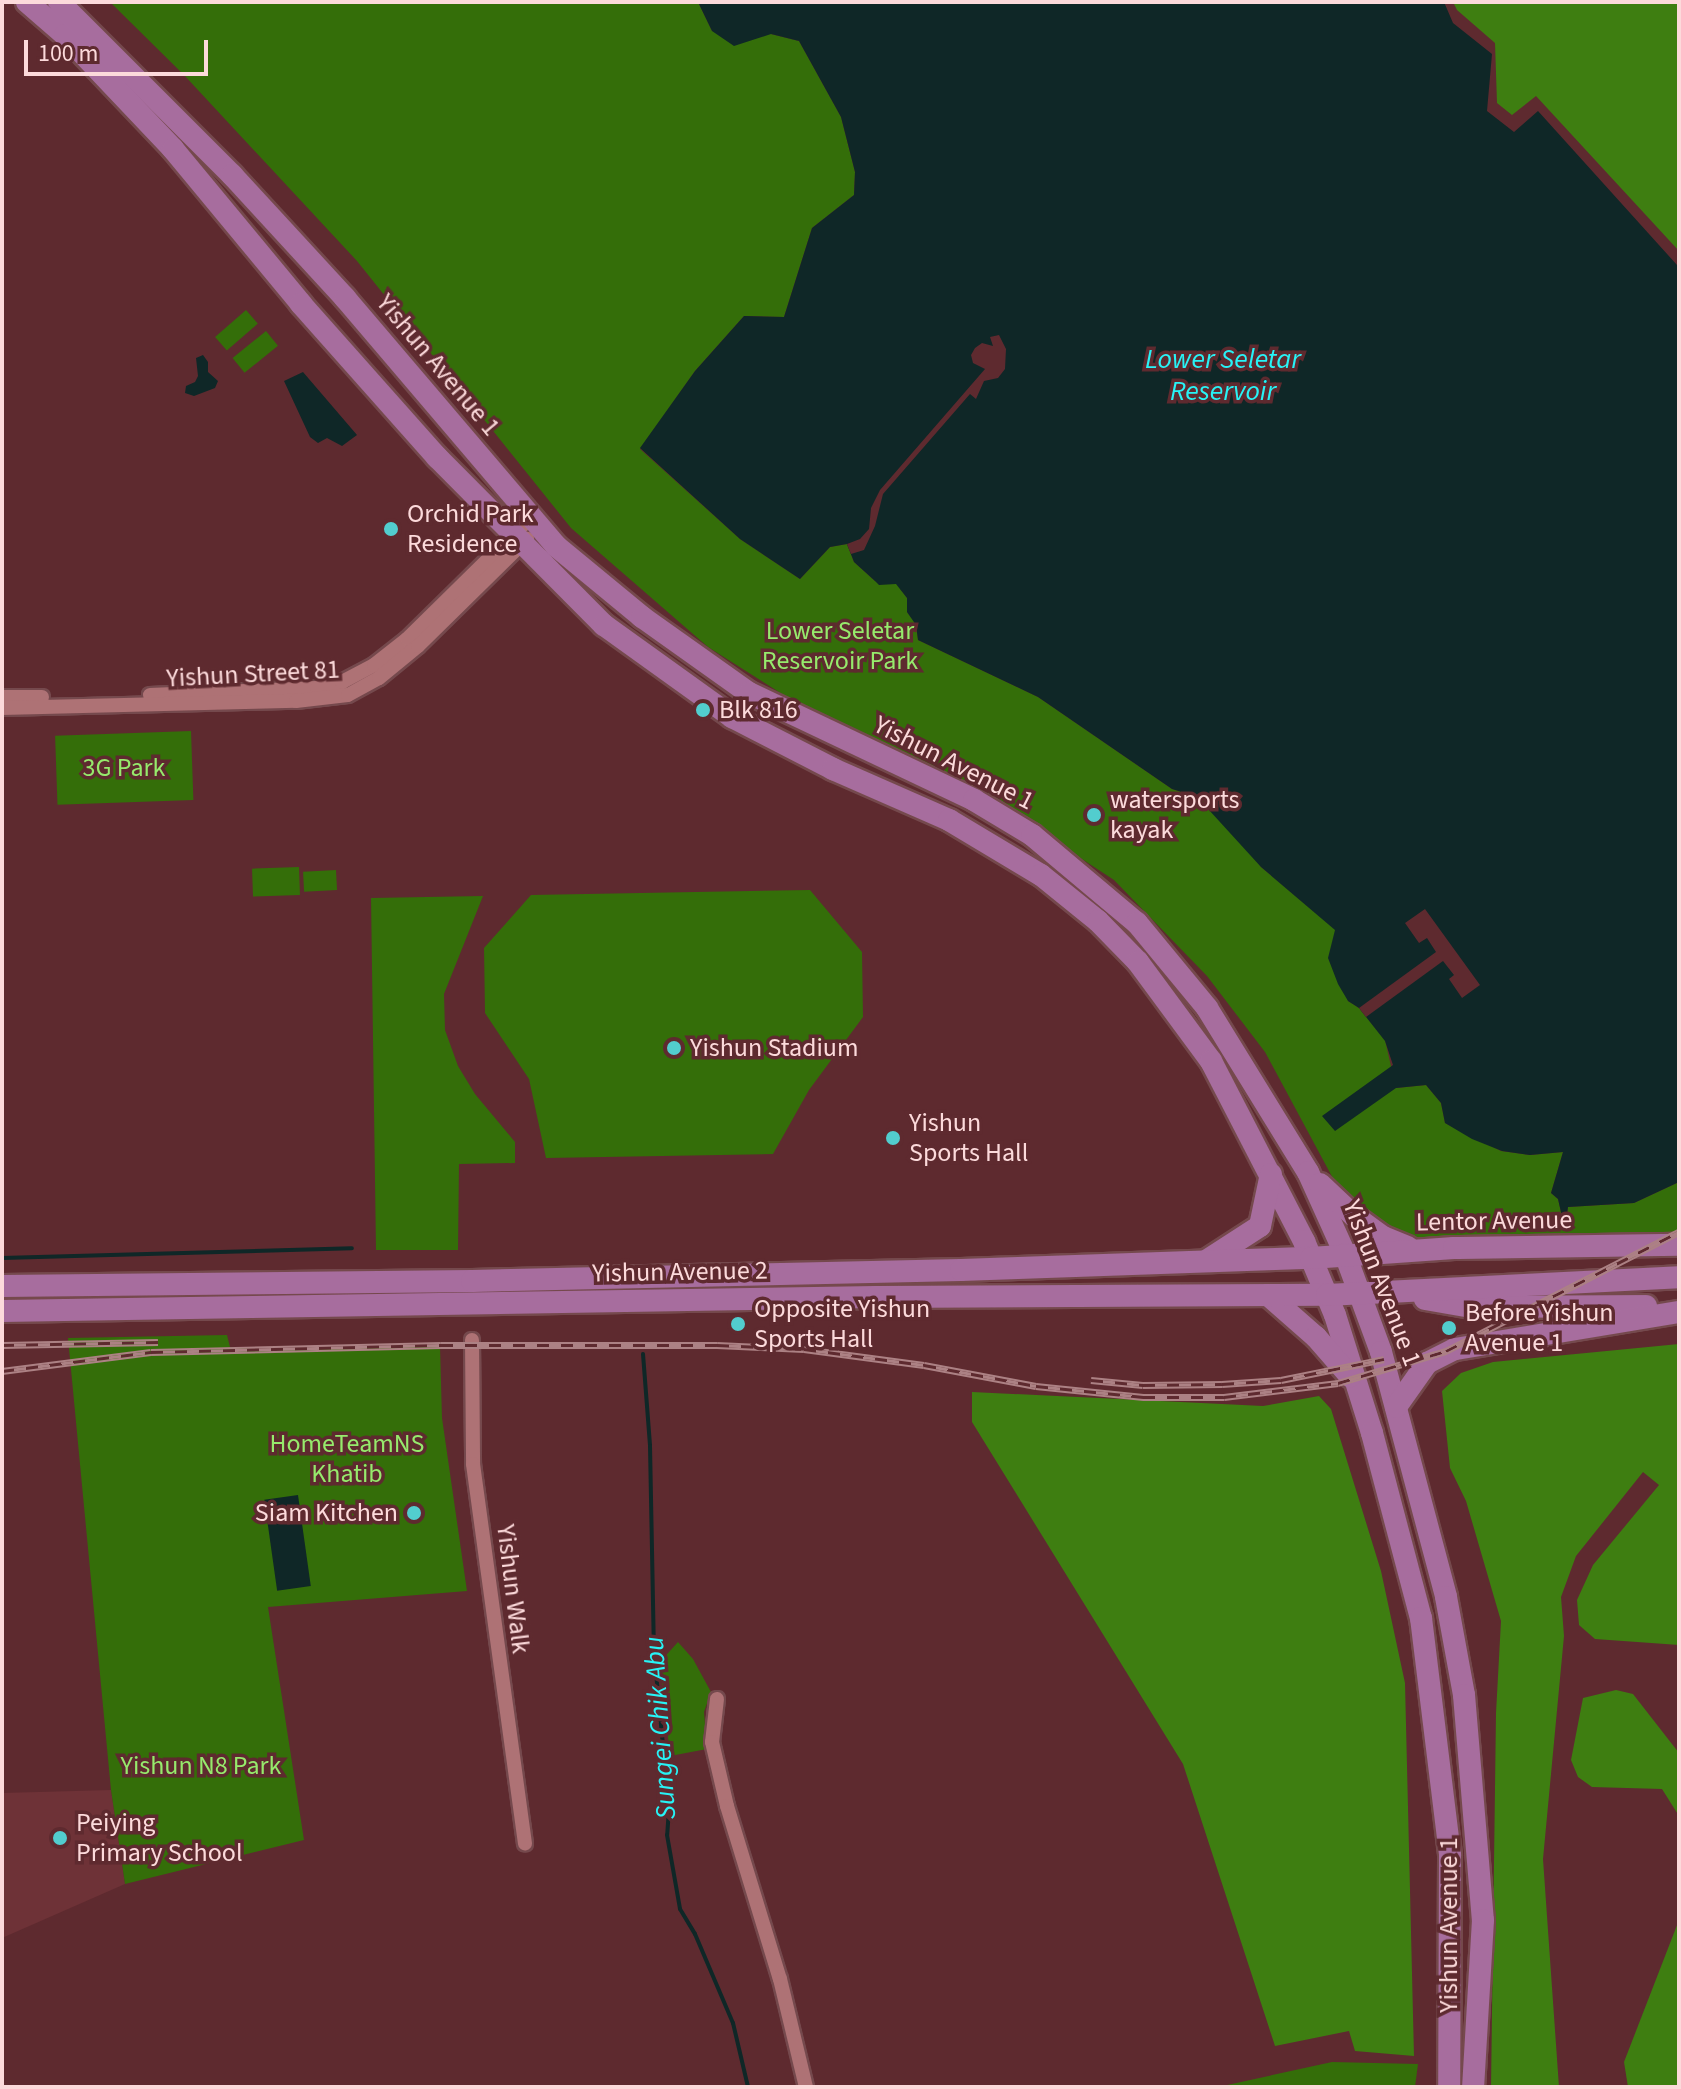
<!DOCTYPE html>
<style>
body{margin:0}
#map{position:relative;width:1681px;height:2089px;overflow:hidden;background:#5e2a2f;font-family:"Source Sans 3",sans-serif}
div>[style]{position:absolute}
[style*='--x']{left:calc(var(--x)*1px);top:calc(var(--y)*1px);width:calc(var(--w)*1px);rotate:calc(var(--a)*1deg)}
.built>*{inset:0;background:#6e3237}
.green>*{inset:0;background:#346e09;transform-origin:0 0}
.forest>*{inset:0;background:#3e7e11}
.water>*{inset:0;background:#0f2727;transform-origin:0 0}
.pier>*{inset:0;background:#5e2a2f}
.stream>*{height:4px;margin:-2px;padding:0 2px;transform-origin:2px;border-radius:2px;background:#0f2727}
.roads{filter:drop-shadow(2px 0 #75494d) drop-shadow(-2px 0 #75494d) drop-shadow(0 2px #75494d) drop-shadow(0 -2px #75494d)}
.minor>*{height:14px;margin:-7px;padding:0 7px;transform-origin:7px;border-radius:7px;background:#ae7275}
.primary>*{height:22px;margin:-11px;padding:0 11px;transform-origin:11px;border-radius:11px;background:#a76d9e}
.rail>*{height:7px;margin-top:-3.5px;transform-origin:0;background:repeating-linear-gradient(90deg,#5e2a2f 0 12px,#ac8184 0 24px);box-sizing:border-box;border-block:2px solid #ac8184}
.dots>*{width:22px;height:22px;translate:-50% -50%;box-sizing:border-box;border:4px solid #5e2a2f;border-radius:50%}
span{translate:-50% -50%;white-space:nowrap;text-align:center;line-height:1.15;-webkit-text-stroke:7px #5e2a2f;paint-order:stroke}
.street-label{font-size:26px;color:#fcdadb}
.poi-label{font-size:26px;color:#fcdadb}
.left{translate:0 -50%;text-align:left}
.right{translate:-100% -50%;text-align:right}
.park-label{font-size:26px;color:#96ea6c}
.water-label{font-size:28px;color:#27f3f6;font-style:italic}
.frame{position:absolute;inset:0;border:4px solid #fcdadb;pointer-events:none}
.scale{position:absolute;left:24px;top:40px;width:184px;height:36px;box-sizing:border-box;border:4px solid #fcdadb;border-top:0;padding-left:10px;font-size:24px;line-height:28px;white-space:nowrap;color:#fcdadb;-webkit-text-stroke:6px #5e2a2f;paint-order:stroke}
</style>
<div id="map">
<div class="built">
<i style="clip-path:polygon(111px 1790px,125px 1884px,2px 1938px,2px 1793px)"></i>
</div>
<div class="green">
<i style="clip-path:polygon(110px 2px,698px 2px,712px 31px,771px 34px,799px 41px,841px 117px,855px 172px,854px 195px,812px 228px,784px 317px,744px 316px,695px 371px,640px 449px,740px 539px,800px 579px,830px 547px,847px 544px,854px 562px,875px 581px,897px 584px,907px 598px,907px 612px,916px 624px,918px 640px,1038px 697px,1172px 789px,1214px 802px,1261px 867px,1336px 930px,1348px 1001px,1359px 1008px,1385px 1040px,1396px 1088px,1426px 1085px,1441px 1103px,1445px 1123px,1501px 1151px,1530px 1155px,1563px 1152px,1551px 1193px,1558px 1199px,1565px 1229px,1568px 1207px,1634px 1203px,1679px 1182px,1679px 1239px,1363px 1248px,1336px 1184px,1265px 1052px,1207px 976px,1114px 880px,1033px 827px,804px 708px,708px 647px,571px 528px,357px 261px,184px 75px)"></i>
<i style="left:246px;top:310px;width:18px;height:41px;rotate:49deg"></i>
<i style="left:266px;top:331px;width:19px;height:43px;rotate:51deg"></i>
<i style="left:191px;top:731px;width:69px;height:136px;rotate:88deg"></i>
<i style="left:299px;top:867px;width:28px;height:47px;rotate:88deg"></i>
<i style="left:336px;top:870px;width:20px;height:33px;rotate:87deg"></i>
<i style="clip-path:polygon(810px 890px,862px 952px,863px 1017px,809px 1090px,773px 1154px,546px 1158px,529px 1079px,485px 1013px,484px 948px,531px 895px)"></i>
<i style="clip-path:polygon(483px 896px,444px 994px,445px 1030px,458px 1066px,475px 1094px,515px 1142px,515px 1163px,459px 1164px,458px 1250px,376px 1250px,371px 898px)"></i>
<i style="clip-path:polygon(227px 1335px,230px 1347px,262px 1350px,440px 1346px,442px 1418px,467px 1591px,268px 1607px,304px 1840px,125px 1884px,111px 1790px,68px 1338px)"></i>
<i style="clip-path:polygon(678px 1642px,693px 1659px,711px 1692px,704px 1712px,707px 1749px,670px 1756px,660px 1662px)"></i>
<i style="clip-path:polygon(1332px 2062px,1418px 2064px,1415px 2087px,1218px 2087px)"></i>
</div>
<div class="forest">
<i style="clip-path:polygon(1453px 2px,1679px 2px,1679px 251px,1536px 96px,1512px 115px,1497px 103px,1495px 43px,1457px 10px)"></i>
<i style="clip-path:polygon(1679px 1344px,1679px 1645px,1595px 1639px,1579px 1625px,1577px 1600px,1593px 1565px,1659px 1485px,1643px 1472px,1576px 1556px,1561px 1597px,1564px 1636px,1543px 1859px,1559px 2087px,1491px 2087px,1496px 1713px,1501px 1621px,1466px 1501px,1450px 1468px,1442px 1391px,1461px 1373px,1493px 1362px)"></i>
<i style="clip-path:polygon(972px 1392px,1263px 1406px,1319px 1396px,1331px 1409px,1381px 1571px,1405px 1683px,1414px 2056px,1355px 2051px,1349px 2031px,1275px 2046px,1183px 1764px,972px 1422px)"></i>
<i style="clip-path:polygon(1616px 1690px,1633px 1694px,1679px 1753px,1679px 1816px,1662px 1789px,1592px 1787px,1578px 1777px,1571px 1760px,1583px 1698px)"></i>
<i style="clip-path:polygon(1679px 1920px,1679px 2087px,1628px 2087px,1624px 2062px)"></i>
</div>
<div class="water">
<i style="clip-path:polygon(698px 2px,1444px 2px,1453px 23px,1492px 54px,1487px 111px,1514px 132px,1538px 111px,1677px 265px,1679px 1182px,1634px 1203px,1568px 1207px,1565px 1230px,1558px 1199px,1551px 1193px,1563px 1152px,1530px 1155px,1502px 1151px,1472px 1139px,1445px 1123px,1441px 1103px,1426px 1085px,1396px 1088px,1335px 1131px,1322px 1116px,1393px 1065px,1385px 1041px,1359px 1008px,1348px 1001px,1338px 984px,1328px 958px,1335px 930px,1261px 867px,1209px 810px,1214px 802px,1172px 789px,1038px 697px,918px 640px,916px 625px,907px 612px,907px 598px,896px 584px,879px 585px,875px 581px,854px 562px,847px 544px,830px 547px,800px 579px,740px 539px,640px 448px,695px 371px,744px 316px,784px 317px,812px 228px,854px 195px,855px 172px,841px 117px,799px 41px,771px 34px,734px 46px,712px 31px)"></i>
<i style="clip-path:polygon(203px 355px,208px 362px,208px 372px,218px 381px,215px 388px,194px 396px,185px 393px,186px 386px,195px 382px,198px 376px,196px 358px)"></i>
<i style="clip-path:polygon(303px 372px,357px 435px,342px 446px,327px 438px,318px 443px,310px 437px,284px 381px)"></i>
<i style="left:298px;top:1495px;width:92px;height:34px;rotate:82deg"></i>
</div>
<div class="pier">
<i style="clip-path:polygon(999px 335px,1006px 349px,1005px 369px,998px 378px,984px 381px,976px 399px,970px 394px,883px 494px,875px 526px,864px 550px,851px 554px,847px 544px,860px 539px,869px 529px,871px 508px,880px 490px,985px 369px,973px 363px,971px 355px,975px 348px,982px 343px,993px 346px,990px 337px)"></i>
<i style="clip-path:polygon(1425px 909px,1480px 985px,1462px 998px,1449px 979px,1454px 975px,1443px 961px,1366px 1017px,1359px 1008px,1436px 952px,1427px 938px,1419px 943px,1405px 923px)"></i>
</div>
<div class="stream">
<i style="--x:2;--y:1258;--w:350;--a:-1.6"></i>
<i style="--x:643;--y:1354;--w:92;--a:85.6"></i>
<i style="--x:650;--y:1446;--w:206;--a:88.9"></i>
<i style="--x:654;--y:1652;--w:158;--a:84.5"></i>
<i style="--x:669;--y:1809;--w:26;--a:94"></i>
<i style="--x:667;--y:1835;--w:75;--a:80"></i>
<i style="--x:680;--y:1909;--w:29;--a:59"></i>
<i style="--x:695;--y:1934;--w:97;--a:66.9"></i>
<i style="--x:733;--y:2023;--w:66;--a:76.8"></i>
</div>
<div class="roads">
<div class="minor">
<i style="--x:150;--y:695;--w:167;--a:-2.4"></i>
<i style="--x:317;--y:688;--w:26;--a:-13"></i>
<i style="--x:342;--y:682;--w:36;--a:-28"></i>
<i style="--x:374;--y:665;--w:42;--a:-38.2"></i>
<i style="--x:407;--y:639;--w:173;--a:-44.5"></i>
<i style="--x:2;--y:697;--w:40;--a:0"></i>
<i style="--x:2;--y:708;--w:294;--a:-1.4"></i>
<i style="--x:296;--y:701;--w:52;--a:-6.6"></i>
<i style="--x:348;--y:695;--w:35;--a:-29"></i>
<i style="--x:379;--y:678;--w:50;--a:-39.4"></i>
<i style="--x:418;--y:646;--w:153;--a:-44.5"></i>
<i style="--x:472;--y:1340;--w:124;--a:89.5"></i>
<i style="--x:473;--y:1464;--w:383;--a:82.2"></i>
<i style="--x:717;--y:1699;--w:43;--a:96.6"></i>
<i style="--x:712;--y:1742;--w:66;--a:76.8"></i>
<i style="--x:727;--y:1806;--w:181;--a:73"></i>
<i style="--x:780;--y:1979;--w:111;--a:76.5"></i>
</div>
<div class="primary">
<i style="--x:27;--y:2;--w:50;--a:41"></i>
<i style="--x:65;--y:35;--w:157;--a:46.5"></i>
<i style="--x:173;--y:149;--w:201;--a:50.4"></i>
<i style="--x:301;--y:304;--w:205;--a:48.4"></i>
<i style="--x:437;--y:457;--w:237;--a:45.2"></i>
<i style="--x:604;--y:625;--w:158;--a:35.7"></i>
<i style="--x:732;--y:717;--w:114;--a:27.2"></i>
<i style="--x:833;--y:769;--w:127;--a:23.7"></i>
<i style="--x:949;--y:820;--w:107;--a:30.9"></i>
<i style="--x:1041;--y:875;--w:73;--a:38.9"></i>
<i style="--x:1098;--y:921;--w:57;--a:45.7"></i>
<i style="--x:1138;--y:962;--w:123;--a:53.6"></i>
<i style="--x:1211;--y:1061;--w:203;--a:62.7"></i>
<i style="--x:1304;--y:1241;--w:80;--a:67.3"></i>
<i style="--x:1335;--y:1315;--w:124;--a:72.6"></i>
<i style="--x:1372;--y:1433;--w:191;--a:75.2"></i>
<i style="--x:1421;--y:1618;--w:239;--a:83"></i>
<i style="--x:1450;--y:1855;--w:232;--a:90.2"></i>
<i style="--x:59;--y:2;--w:245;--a:45"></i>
<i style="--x:232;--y:175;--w:167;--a:47.4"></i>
<i style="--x:345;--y:298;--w:326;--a:49.6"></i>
<i style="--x:556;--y:546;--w:112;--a:39.5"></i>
<i style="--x:642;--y:617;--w:131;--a:35.4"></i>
<i style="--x:749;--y:693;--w:249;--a:25.4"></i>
<i style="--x:974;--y:800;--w:68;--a:31.1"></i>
<i style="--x:1032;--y:835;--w:137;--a:40"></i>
<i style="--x:1137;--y:923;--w:110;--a:50.5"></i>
<i style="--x:1207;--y:1008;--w:193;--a:58.4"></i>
<i style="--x:1308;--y:1172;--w:90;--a:65.7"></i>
<i style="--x:1345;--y:1254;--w:104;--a:69.8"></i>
<i style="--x:1381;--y:1352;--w:253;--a:75.1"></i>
<i style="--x:1446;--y:1597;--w:100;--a:79.6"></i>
<i style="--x:1464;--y:1695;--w:226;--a:85.2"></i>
<i style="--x:1483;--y:1920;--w:167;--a:93.4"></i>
<i style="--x:1320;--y:1184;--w:47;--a:43.3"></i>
<i style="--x:1354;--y:1216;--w:36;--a:36"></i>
<i style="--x:1383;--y:1237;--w:27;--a:22"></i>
<i style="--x:1206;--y:1261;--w:64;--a:-32.9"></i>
<i style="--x:1260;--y:1226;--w:53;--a:-78.1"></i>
<i style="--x:2;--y:1286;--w:470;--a:-0.6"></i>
<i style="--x:472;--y:1281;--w:489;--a:-1.3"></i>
<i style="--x:961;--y:1270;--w:350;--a:-2"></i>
<i style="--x:1311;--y:1258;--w:143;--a:-4"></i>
<i style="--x:1454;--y:1248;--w:225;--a:-0.8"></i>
<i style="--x:1268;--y:1295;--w:64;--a:41.2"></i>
<i style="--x:1316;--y:1337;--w:52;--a:48.9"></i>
<i style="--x:1425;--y:1299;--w:48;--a:9.7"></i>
<i style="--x:1472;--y:1307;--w:174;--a:-0.3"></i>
<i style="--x:2;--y:1311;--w:874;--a:-0.92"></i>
<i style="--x:876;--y:1297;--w:451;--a:-0.3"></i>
<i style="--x:1327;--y:1295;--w:352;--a:-2.9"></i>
<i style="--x:1396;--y:1407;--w:54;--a:-54.8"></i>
<i style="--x:1427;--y:1363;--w:31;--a:-27"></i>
<i style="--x:1455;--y:1349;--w:227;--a:-9.4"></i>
</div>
</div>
<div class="rail">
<i style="--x:2;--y:1345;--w:156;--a:-1.1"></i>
<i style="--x:2;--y:1371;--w:150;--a:-7.3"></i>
<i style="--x:151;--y:1352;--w:290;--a:-1.4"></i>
<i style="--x:441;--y:1345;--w:276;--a:0"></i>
<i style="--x:717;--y:1345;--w:87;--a:2.6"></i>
<i style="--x:804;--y:1349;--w:121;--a:7.6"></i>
<i style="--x:924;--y:1365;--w:114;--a:10.6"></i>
<i style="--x:1036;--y:1386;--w:108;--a:5.9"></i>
<i style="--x:1143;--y:1397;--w:81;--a:0"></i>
<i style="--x:1224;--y:1397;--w:115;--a:-7"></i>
<i style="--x:1338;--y:1383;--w:113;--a:-16.5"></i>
<i style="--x:1446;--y:1351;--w:262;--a:-27.1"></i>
<i style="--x:1091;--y:1380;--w:52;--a:5.5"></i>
<i style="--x:1143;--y:1385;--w:79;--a:-0.7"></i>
<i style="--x:1222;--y:1384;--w:59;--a:-3.9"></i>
<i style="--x:1281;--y:1380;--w:105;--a:-11.5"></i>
</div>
<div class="dots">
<i style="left:391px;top:529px;background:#52cdce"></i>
<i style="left:703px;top:710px;background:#52cdce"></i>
<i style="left:1094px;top:815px;background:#52cdce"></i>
<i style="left:674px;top:1048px;background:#52cdce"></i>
<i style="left:893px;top:1138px;background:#52cdce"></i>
<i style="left:738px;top:1324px;background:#52cdce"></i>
<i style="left:1449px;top:1328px;background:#52cdce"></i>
<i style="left:414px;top:1513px;background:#52cdce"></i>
<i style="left:60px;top:1838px;background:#52cdce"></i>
</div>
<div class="street-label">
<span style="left:438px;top:365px;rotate:50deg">Yishun Avenue 1</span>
<span style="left:253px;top:674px;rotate:-3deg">Yishun Street 81</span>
<span style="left:954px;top:763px;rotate:27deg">Yishun Avenue 1</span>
<span style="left:1494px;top:1221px;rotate:-1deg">Lentor Avenue</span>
<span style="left:680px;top:1272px;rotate:-1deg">Yishun Avenue 2</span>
<span style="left:1382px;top:1283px;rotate:69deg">Yishun Avenue 1</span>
<span style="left:513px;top:1589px;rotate:83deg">Yishun Walk</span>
<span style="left:1449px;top:1925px;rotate:-90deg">Yishun Avenue 1</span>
</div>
<div class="poi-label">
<span class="left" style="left:407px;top:529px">Orchid Park<br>Residence</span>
<span class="left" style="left:719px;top:710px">Blk 816</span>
<span class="left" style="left:1110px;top:815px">watersports<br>kayak</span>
<span class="left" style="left:690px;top:1048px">Yishun Stadium</span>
<span class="left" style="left:909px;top:1138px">Yishun<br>Sports Hall</span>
<span class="left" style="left:754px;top:1324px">Opposite Yishun<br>Sports Hall</span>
<span class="left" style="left:1465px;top:1328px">Before Yishun<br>Avenue 1</span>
<span class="right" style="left:398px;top:1513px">Siam Kitchen</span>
<span class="left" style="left:76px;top:1838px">Peiying<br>Primary School</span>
</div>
<div class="park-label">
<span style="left:840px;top:646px">Lower Seletar<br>Reservoir Park</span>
<span style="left:124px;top:768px">3G Park</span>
<span style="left:347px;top:1459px">HomeTeamNS<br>Khatib</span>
<span style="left:201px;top:1766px">Yishun N8 Park</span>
</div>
<div class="water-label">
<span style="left:1223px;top:375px">Lower Seletar<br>Reservoir</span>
<span style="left:660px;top:1728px;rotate:-94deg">Sungei Chik Abu</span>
</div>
<div class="frame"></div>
<div class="scale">100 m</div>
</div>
